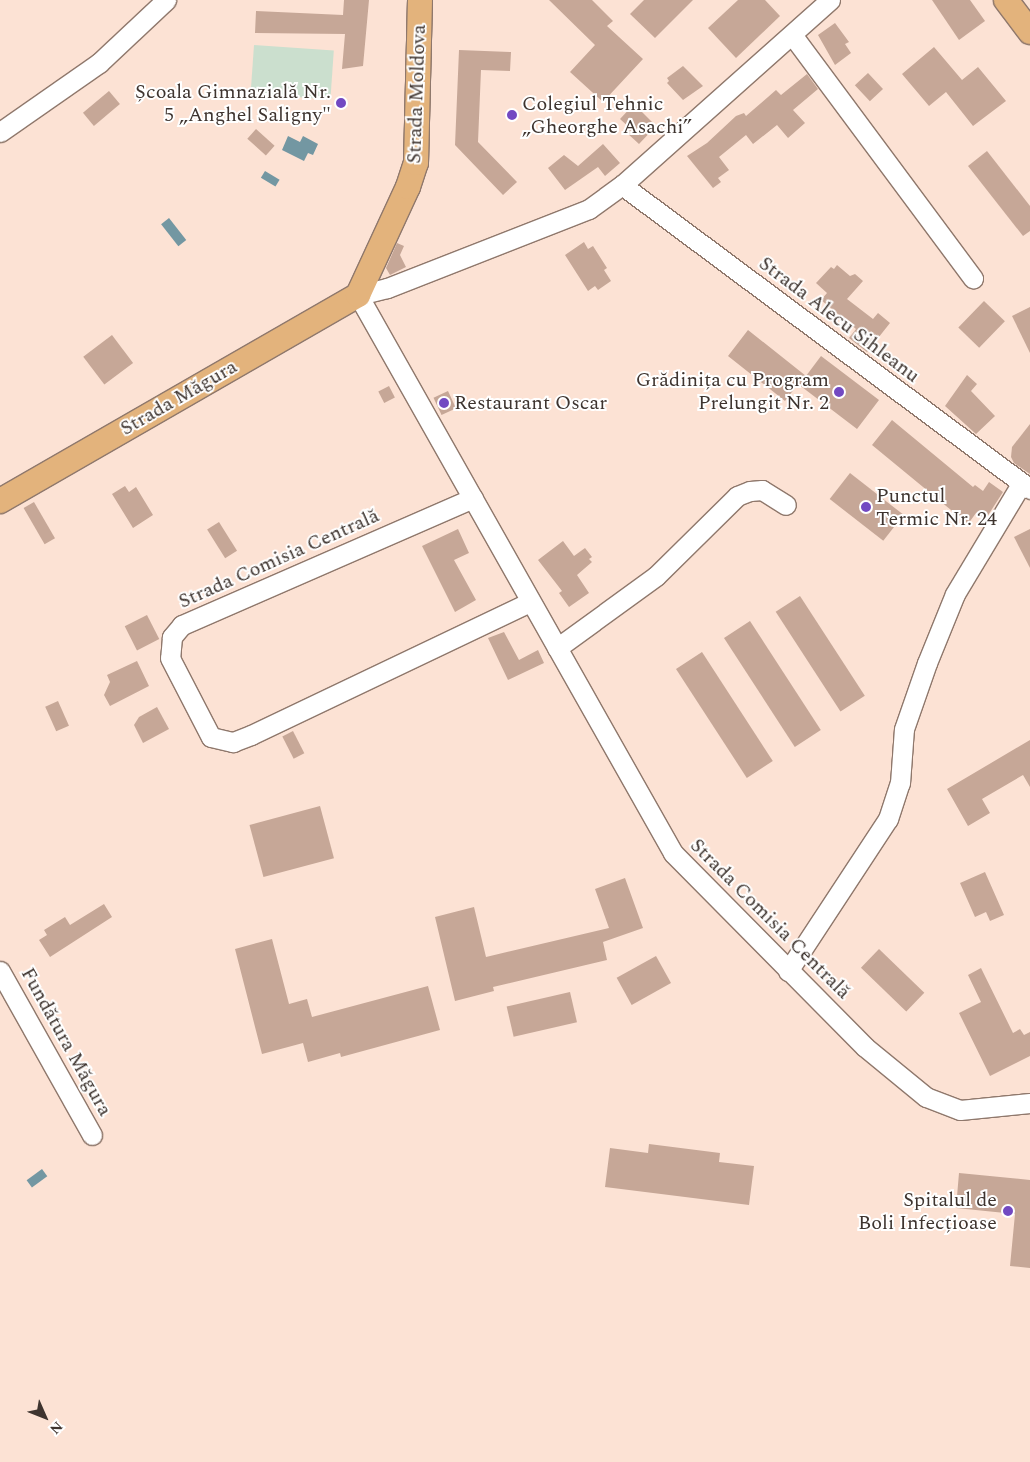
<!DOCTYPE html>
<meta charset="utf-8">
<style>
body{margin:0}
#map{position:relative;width:1030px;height:1462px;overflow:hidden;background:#fce2d4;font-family:Spectral,serif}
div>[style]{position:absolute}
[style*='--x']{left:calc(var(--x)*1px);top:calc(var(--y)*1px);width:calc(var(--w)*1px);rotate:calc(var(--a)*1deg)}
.green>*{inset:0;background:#cbdfce;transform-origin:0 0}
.water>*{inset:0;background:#7397a2;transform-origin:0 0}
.building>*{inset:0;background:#c6a797;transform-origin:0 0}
.roads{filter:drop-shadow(1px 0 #8f786c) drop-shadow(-1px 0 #8f786c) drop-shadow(0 1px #8f786c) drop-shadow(0 -1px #8f786c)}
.minor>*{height:19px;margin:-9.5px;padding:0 9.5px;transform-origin:9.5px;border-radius:9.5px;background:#fff}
.major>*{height:24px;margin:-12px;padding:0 12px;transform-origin:12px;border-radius:12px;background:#e3b37c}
.dots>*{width:14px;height:14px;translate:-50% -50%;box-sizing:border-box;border:2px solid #fff;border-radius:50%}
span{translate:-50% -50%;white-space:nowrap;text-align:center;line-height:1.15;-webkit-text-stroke:4px #fff;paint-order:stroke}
.poi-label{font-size:20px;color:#3e342f}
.right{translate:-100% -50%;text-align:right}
.left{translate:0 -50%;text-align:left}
.street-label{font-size:20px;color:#3e342f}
.north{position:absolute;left:20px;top:1392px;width:50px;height:50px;-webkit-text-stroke:4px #fff;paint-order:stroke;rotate:134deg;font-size:14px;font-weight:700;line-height:20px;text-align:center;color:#3e342f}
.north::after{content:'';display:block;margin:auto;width:18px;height:22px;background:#3e342f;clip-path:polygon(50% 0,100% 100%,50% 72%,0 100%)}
</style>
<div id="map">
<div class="green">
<i style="left:254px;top:45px;width:80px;height:49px;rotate:4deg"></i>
</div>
<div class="water">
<i style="clip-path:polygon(288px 136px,300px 142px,303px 136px,318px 144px,313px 155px,308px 153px,304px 161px,282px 150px)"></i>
<i style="left:265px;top:171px;width:17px;height:8px;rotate:31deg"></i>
<i style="left:169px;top:218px;width:28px;height:10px;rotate:52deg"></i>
<i style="left:42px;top:1169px;width:9px;height:19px;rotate:54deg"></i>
</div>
<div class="building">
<i style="clip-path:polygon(344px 0,369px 0,363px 66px,342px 69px,345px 34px,255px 33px,256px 11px,343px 15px)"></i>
<i style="clip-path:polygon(549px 0,592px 0,613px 21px,607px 26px,643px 59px,603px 102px,570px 72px,595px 45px)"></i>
<i style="clip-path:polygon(644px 0,693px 0,655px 38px,630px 14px)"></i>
<i style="clip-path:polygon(738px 0,765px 0,780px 16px,736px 58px,708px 28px)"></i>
<i style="clip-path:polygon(932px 0,970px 0,985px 21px,959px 40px)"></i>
<i style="clip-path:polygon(835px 23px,849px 42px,845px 44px,851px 53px,835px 65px,818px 35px)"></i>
<i style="clip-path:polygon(934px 47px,962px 80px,978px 67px,1006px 101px,973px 126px,946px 92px,929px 106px,902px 74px)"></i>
<i style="clip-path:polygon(459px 50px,511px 52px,510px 71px,481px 70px,478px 142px,517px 182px,503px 195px,455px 145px)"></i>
<i style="clip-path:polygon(683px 66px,703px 86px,683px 100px,667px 83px,669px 81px,667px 78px)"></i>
<i style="left:868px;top:73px;width:22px;height:18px;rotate:47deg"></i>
<i style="clip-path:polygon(807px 74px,818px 89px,793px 110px,805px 123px,788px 138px,777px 125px,753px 144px,746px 135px,719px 157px,729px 170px,718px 178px,721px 182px,713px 188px,687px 156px,707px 143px,736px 116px,744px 113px,746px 116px,776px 90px,781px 95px)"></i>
<i style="left:109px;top:91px;width:17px;height:34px;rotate:50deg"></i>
<i style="clip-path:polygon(634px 104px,656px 126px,639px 144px,627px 133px,631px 129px,620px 119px)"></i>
<i style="left:256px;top:129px;width:25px;height:13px;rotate:42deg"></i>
<i style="clip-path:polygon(603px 144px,620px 163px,605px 176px,598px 167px,565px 190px,548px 168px,564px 155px,578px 166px)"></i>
<i style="clip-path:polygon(987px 151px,1030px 206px,1030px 231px,1023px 236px,968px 166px)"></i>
<i style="clip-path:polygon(584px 242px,588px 249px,593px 246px,607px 268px,604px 270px,611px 281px,598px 290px,595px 286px,588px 291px,565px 255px)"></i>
<i style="clip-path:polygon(397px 243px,404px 246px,400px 255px,406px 267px,390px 275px,386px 268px)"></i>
<i style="clip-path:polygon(837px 265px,850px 276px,855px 274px,863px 281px,847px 299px,873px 319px,878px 313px,890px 323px,867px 352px,849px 338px,856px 329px,821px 300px,827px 293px,816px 283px,831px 267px,834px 269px)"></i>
<i style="left:984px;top:301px;width:29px;height:37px;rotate:44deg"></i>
<i style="clip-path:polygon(1030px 307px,1030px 353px,1012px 316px)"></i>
<i style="clip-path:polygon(748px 330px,806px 376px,821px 356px,879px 400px,857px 429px,798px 384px,785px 401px,728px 356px)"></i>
<i style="left:112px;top:335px;width:35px;height:36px;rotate:53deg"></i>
<i style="clip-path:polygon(967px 375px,977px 384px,971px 391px,995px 416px,976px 434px,945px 406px)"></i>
<i style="left:389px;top:386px;width:13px;height:12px;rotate:63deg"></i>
<i style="left:448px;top:391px;width:19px;height:16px;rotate:65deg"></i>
<i style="clip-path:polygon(892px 420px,973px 487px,975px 485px,983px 491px,989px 482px,1003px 492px,985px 520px,976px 513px,968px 524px,872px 445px)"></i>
<i style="clip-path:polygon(1030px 424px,1030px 474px,1014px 463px,1011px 457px,1012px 447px)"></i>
<i style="left:850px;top:473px;width:68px;height:33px;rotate:38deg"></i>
<i style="clip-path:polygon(125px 486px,129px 492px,136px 487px,153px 515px,133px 528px,112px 494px)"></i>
<i style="left:34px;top:502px;width:42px;height:12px;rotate:60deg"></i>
<i style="left:219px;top:522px;width:34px;height:14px;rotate:58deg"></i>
<i style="clip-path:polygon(458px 529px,469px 553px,454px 560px,476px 600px,455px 612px,422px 546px)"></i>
<i style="clip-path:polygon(1030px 529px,1030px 568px,1014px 537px)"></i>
<i style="clip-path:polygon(563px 541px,574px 556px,585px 548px,592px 557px,589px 559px,592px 562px,577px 575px,589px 593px,569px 607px,559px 593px,562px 591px,538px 560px)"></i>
<i style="left:800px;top:596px;width:119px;height:29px;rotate:57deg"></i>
<i style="left:147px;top:615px;width:27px;height:25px;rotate:63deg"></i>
<i style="left:750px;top:621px;width:130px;height:31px;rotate:57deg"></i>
<i style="clip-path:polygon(504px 632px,519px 660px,538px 650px,544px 663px,508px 680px,488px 638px)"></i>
<i style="left:702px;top:652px;width:130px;height:31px;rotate:57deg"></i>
<i style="clip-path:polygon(137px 661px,149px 686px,110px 706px,104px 695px,110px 682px,107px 675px)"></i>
<i style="left:58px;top:701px;width:27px;height:14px;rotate:66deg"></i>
<i style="clip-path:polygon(157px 707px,169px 729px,143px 743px,134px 725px,139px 717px)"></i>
<i style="left:293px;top:731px;width:25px;height:12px;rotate:63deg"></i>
<i style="clip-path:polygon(1030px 740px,1030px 787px,1023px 775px,982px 799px,990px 813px,968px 826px,947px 789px)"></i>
<i style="left:320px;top:806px;width:54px;height:73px;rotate:75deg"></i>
<i style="clip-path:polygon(985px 872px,1004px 915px,990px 921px,986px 912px,975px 917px,960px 883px)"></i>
<i style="clip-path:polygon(625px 878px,643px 928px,603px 942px,607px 960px,493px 987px,494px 991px,455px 1001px,435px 917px,474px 907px,486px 957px,609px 928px,595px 889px)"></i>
<i style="clip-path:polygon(104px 904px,112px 917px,50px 957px,39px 940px,47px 935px,44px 930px,65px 917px,70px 925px)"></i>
<i style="clip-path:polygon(272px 939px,289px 1004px,307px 999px,312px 1017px,428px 986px,440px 1030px,341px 1057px,340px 1053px,308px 1062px,303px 1043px,262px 1054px,235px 949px)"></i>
<i style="left:879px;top:949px;width:63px;height:26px;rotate:44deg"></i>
<i style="left:656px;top:956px;width:31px;height:45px;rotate:61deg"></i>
<i style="clip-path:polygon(981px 968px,1013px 1033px,1020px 1029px,1024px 1035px,1030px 1032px,1030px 1056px,990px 1076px,959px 1013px,981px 1002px,968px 975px)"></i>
<i style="left:570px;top:992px;width:31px;height:65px;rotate:77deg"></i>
<i style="clip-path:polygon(649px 1144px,720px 1153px,719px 1162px,754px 1166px,749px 1205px,605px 1187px,610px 1148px,648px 1153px)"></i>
<i style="clip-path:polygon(959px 1173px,1030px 1180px,1030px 1268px,1010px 1266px,1015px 1214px,956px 1208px)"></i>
</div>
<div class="roads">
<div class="minor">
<i style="--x:830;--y:0;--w:278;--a:138.3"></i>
<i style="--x:622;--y:185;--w:41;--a:144"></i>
<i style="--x:589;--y:209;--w:217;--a:158.6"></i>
<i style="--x:387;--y:288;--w:30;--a:166"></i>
<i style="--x:358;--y:295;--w:641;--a:60.55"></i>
<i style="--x:673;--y:853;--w:273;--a:45.3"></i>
<i style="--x:865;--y:1047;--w:79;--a:39.3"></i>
<i style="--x:926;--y:1097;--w:36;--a:21"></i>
<i style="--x:960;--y:1110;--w:70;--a:-5.7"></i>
<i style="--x:793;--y:36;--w:302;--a:53.4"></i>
<i style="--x:0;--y:132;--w:121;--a:-34.9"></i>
<i style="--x:99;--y:63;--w:92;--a:-43.2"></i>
<i style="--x:622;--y:185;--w:509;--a:36.69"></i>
<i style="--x:473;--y:498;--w:318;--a:156.4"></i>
<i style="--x:182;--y:625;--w:16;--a:130"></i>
<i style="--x:172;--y:637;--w:21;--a:95"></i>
<i style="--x:170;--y:658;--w:89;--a:62.6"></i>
<i style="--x:211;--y:737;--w:23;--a:13"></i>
<i style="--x:233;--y:742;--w:19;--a:-21"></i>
<i style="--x:251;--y:735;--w:309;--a:-25.5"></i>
<i style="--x:557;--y:648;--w:122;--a:-36"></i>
<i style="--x:656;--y:576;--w:114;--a:-44.6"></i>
<i style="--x:737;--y:496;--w:14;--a:-21"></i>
<i style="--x:750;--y:491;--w:12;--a:-5"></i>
<i style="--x:762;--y:490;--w:28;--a:32"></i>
<i style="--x:0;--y:971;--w:188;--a:60.7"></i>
<i style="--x:788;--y:971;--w:182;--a:-56.7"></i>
<i style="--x:888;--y:819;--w:38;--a:-72"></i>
<i style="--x:900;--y:783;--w:54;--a:-85.8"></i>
<i style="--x:904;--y:729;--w:70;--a:-70.8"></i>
<i style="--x:927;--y:663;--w:74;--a:-67.9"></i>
<i style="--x:955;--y:594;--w:128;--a:-59"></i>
</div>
<div class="major">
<i style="--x:1006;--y:0;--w:40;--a:53"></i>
<i style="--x:0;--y:501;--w:413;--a:-29.9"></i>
<i style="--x:358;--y:295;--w:119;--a:-65.2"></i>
<i style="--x:408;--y:187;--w:25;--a:-72"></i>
<i style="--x:416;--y:163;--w:163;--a:-88.6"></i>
</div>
</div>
<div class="dots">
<i style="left:341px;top:103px;background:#7249c2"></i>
<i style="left:512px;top:115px;background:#7249c2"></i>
<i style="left:839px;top:392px;background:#7249c2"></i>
<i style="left:444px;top:403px;background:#7249c2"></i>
<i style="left:866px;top:507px;background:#7249c2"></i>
<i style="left:1008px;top:1211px;background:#7249c2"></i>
</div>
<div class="poi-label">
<span class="right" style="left:331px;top:104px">Școala Gimnazială Nr.<br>5 „Anghel Saligny"</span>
<span class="left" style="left:522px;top:116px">Colegiul Tehnic<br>„Gheorghe Asachi”</span>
<span class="right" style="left:829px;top:392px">Grădinița cu Program<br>Prelungit Nr. 2</span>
<span class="left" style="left:454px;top:403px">Restaurant Oscar</span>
<span class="left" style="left:876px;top:508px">Punctul<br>Termic Nr. 24</span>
<span class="right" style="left:997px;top:1212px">Spitalul de<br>Boli Infecțioase</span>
</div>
<div class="street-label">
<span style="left:417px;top:94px;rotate:-88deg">Strada Moldova</span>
<span style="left:839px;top:320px;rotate:37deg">Strada Alecu Sihleanu</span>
<span style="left:179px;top:398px;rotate:-30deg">Strada Măgura</span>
<span style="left:279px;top:559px;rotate:-24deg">Strada Comisia Centrală</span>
<span style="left:770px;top:919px;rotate:45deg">Strada Comisia Centrală</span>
<span style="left:66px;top:1042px;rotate:61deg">Fundătura Măgura</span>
</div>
<div class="north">N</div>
</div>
